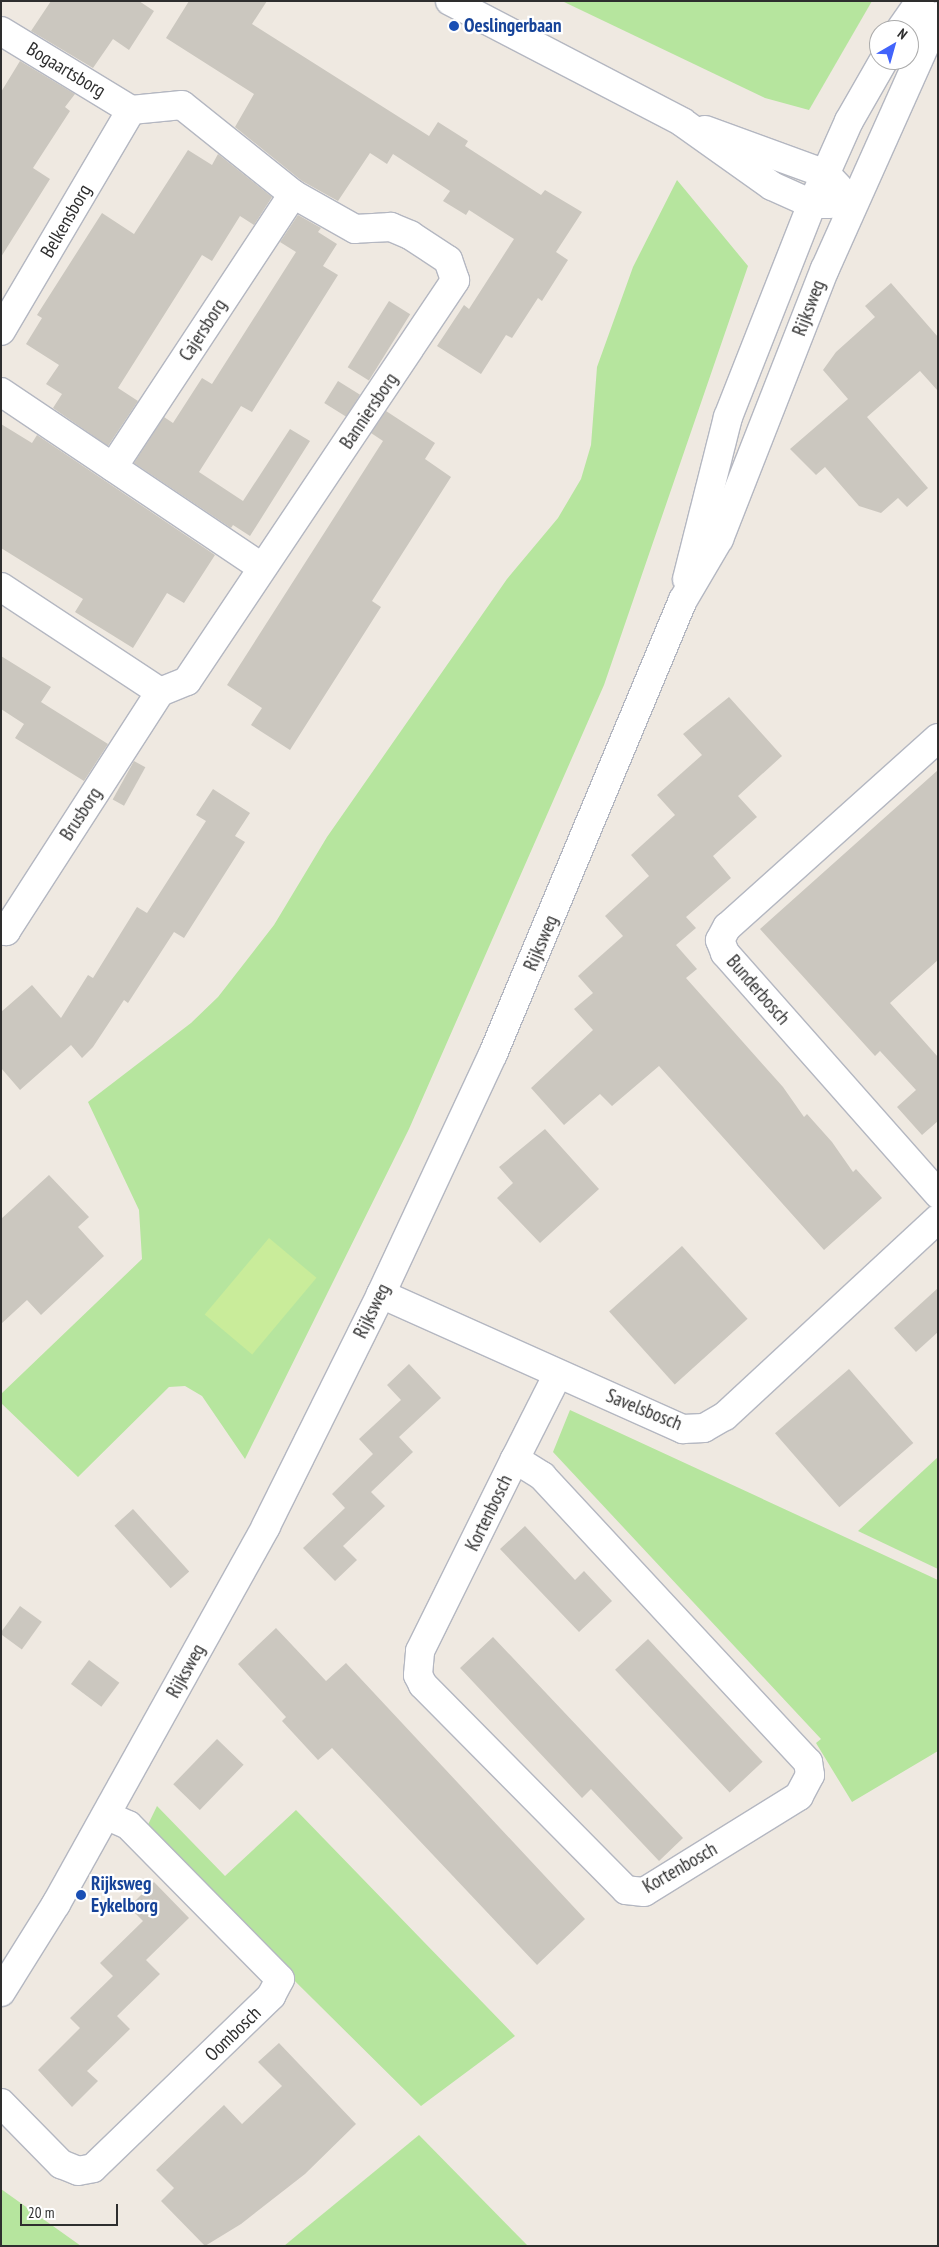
<!DOCTYPE html>
<style>
body{margin:0}
#map{position:relative;width:939px;height:2247px;overflow:hidden;background:#efe9e1;font-family:"PT Sans Narrow",sans-serif}
div>[style]{position:absolute}
[style*='--x']{left:calc(var(--x)*1px);top:calc(var(--y)*1px);width:calc(var(--w)*1px);rotate:calc(var(--a)*1deg)}
.green>*{inset:0;background:#b6e59e}
.pitch>*{inset:0;background:#c9ec9a;transform-origin:0 0}
.building>*{inset:0;background:#cbc7bf;transform-origin:0 0}
.roads{filter:drop-shadow(1px 0 #b4b7c1) drop-shadow(-1px 0 #b4b7c1) drop-shadow(0 1px #b4b7c1) drop-shadow(0 -1px #b4b7c1)}
.street>*{height:28px;margin:-14px;padding:0 14px;transform-origin:14px;border-radius:14px;background:#fff}
.secondary>*{height:28px;margin:-14px;padding:0 14px;transform-origin:14px;border-radius:14px;background:#fff}
.dots>*{width:14px;height:14px;translate:-50% -50%;box-sizing:border-box;border:2px solid #fff;border-radius:50%}
span{translate:-50% -50%;white-space:nowrap;text-align:center;line-height:1.15;-webkit-text-stroke:4.5px #fff;paint-order:stroke}
.transit-label{font-size:19px;color:#164399;font-weight:700}
.left{translate:0 -50%;text-align:left}
.street-label{font-size:19px;color:#2e2e2e}
.frame{position:absolute;inset:0;border:2px solid #2e2e2e;pointer-events:none}
.north{position:absolute;left:869px;top:20px;width:50px;height:50px;box-sizing:border-box;background:#fff;border:1px solid #ababab;border-radius:50%;rotate:38deg;font-size:14px;font-weight:700;line-height:20px;text-align:center;color:#2e2e2e}
.north::after{content:'';display:block;margin:auto;width:18px;height:22px;background:#4264fb;clip-path:polygon(50% 0,100% 100%,50% 72%,0 100%)}
.scale{position:absolute;left:20px;top:2204px;width:98px;height:22px;box-sizing:border-box;border:2px solid #2e2e2e;border-top:0;padding-left:6px;font-size:15px;line-height:18px;white-space:nowrap;color:#2e2e2e;-webkit-text-stroke:4px #fff;paint-order:stroke}
</style>
<div id="map">
<div class="green">
<i style="clip-path:polygon(562px 1px,872px 1px,809px 110px,765px 98px)"></i>
<i style="clip-path:polygon(677px 180px,748px 266px,604px 685px,409px 1129px,245px 1459px,202px 1396px,185px 1386px,169px 1387px,78px 1477px,1px 1403px,1px 1394px,142px 1259px,139px 1210px,88px 1102px,191px 1023px,218px 997px,274px 925px,327px 837px,507px 579px,558px 518px,581px 479px,591px 445px,597px 367px,633px 267px)"></i>
<i style="clip-path:polygon(570px 1410px,938px 1580px,938px 1751px,852px 1802px,816px 1743px,821px 1739px,553px 1452px)"></i>
<i style="clip-path:polygon(938px 1457px,938px 1569px,858px 1531px)"></i>
<i style="clip-path:polygon(157px 1806px,225px 1876px,296px 1810px,515px 2036px,421px 2106px,210px 1897px,142px 1837px)"></i>
<i style="clip-path:polygon(419px 2135px,528px 2246px,284px 2246px,302px 2231px)"></i>
<i style="clip-path:polygon(1px 2189px,81px 2246px,1px 2246px)"></i>
</div>
<div class="pitch">
<i style="left:269px;top:1238px;width:62px;height:100px;rotate:40deg"></i>
</div>
<div class="building">
<i style="clip-path:polygon(51px 1px,139px 1px,154px 11px,129px 50px,113px 39px,93px 68px,31px 31px)"></i>
<i style="clip-path:polygon(189px 1px,267px 1px,252px 24px,429px 136px,438px 122px,468px 141px,465px 146px,541px 195px,545px 190px,582px 212px,556px 252px,568px 260px,542px 301px,538px 298px,512px 338px,506px 335px,481px 374px,437px 346px,464px 305px,469px 309px,514px 239px,469px 210px,466px 215px,443px 201px,450px 191px,393px 154px,387px 164px,370px 153px,338px 201px,302px 181px,235px 127px,254px 94px,166px 38px)"></i>
<i style="clip-path:polygon(20px 61px,75px 94px,65px 107px,70px 111px,33px 168px,50px 179px,1px 257px,1px 92px)"></i>
<i style="clip-path:polygon(188px 150px,212px 165px,218px 154px,272px 197px,254px 225px,240px 216px,212px 261px,202px 255px,118px 388px,138px 401px,108px 446px,53px 408px,62px 394px,46px 384px,59px 365px,26px 344px,42px 318px,37px 315px,102px 213px,134px 234px)"></i>
<i style="clip-path:polygon(298px 215px,321px 228px,318px 232px,337px 244px,323px 266px,338px 275px,252px 412px,241px 406px,199px 472px,243px 501px,290px 429px,310px 441px,250px 536px,233px 525px,231px 528px,134px 463px,164px 417px,173px 423px,202px 378px,212px 384px,296px 252px,280px 242px)"></i>
<i style="clip-path:polygon(891px 283px,938px 337px,938px 391px,920px 371px,867px 417px,928px 488px,907px 507px,898px 498px,881px 513px,859px 506px,825px 467px,816px 475px,790px 449px,848px 399px,823px 370px,836px 352px,875px 317px,865px 306px)"></i>
<i style="left:389px;top:301px;width:25px;height:78px;rotate:32deg"></i>
<i style="left:338px;top:381px;width:26px;height:26px;rotate:32deg"></i>
<i style="clip-path:polygon(386px 411px,435px 443px,425px 459px,451px 477px,372px 601px,381px 607px,290px 750px,251px 725px,262px 708px,227px 685px,383px 441px,371px 433px)"></i>
<i style="clip-path:polygon(1px 424px,32px 443px,37px 435px,215px 555px,184px 603px,167px 593px,133px 648px,75px 612px,83px 599px,1px 548px)"></i>
<i style="clip-path:polygon(1px 656px,51px 687px,41px 702px,108px 744px,84px 781px,15px 738px,24px 724px,1px 709px)"></i>
<i style="clip-path:polygon(729px 697px,782px 756px,738px 796px,757px 817px,713px 856px,731px 878px,686px 917px,696px 928px,676px 945px,697px 969px,686px 978px,783px 1087px,804px 1117px,807px 1114px,832px 1142px,853px 1172px,856px 1169px,882px 1198px,824px 1250px,659px 1066px,612px 1106px,600px 1094px,564px 1125px,531px 1088px,593px 1030px,574px 1009px,593px 993px,578px 976px,623px 936px,605px 916px,649px 876px,631px 855px,675px 815px,657px 795px,702px 755px,683px 734px)"></i>
<i style="left:134px;top:761px;width:13px;height:44px;rotate:29deg"></i>
<i style="clip-path:polygon(938px 770px,938px 960px,890px 1003px,938px 1057px,938px 1121px,922px 1135px,897px 1107px,916px 1090px,880px 1051px,875px 1056px,760px 929px)"></i>
<i style="clip-path:polygon(213px 789px,250px 813px,235px 836px,245px 842px,184px 938px,174px 932px,128px 1003px,124px 1000px,93px 1047px,82px 1058px,71px 1045px,20px 1090px,1px 1068px,1px 1012px,32px 985px,61px 1018px,88px 975px,93px 978px,137px 907px,147px 913px,206px 821px,196px 815px)"></i>
<i style="clip-path:polygon(545px 1129px,599px 1189px,540px 1243px,497px 1198px,513px 1183px,499px 1167px)"></i>
<i style="clip-path:polygon(49px 1175px,89px 1217px,78px 1227px,104px 1256px,41px 1315px,27px 1300px,1px 1324px,1px 1219px)"></i>
<i style="left:682px;top:1246px;width:98px;height:98px;rotate:48deg"></i>
<i style="clip-path:polygon(938px 1288px,938px 1332px,916px 1352px,894px 1328px)"></i>
<i style="clip-path:polygon(409px 1364px,441px 1398px,399px 1437px,413px 1452px,371px 1492px,385px 1506px,343px 1546px,357px 1560px,335px 1581px,303px 1548px,345px 1508px,332px 1494px,373px 1454px,359px 1439px,401px 1400px,387px 1385px)"></i>
<i style="left:849px;top:1369px;width:98px;height:98px;rotate:49deg"></i>
<i style="left:133px;top:1509px;width:84px;height:25px;rotate:48deg"></i>
<i style="clip-path:polygon(525px 1526px,575px 1580px,584px 1571px,612px 1601px,579px 1632px,500px 1549px)"></i>
<i style="left:20px;top:1606px;width:27px;height:34px;rotate:36deg"></i>
<i style="clip-path:polygon(276px 1628px,326px 1681px,346px 1663px,585px 1919px,537px 1965px,332px 1748px,318px 1760px,282px 1721px,286px 1717px,238px 1664px)"></i>
<i style="clip-path:polygon(493px 1637px,683px 1838px,659px 1861px,591px 1789px,582px 1798px,460px 1668px)"></i>
<i style="left:648px;top:1639px;width:168px;height:45px;rotate:47deg"></i>
<i style="left:89px;top:1660px;width:38px;height:30px;rotate:37deg"></i>
<i style="left:217px;top:1739px;width:37px;height:63px;rotate:44deg"></i>
<i style="clip-path:polygon(154px 1882px,189px 1918px,146px 1960px,160px 1974px,117px 2016px,130px 2029px,87px 2071px,98px 2081px,72px 2107px,38px 2070px,80px 2028px,70px 2018px,113px 1976px,100px 1963px,143px 1921px,129px 1907px)"></i>
<i style="clip-path:polygon(279px 2043px,356px 2124px,305px 2174px,241px 2224px,205px 2246px,161px 2201px,174px 2188px,156px 2170px,224px 2105px,242px 2124px,282px 2086px,258px 2062px)"></i>
</div>
<div class="roads">
<div class="street">
<i style="--x:1;--y:31;--w:152;--a:31.3"></i>
<i style="--x:1;--y:331;--w:256;--a:-59.5"></i>
<i style="--x:1;--y:392;--w:313;--a:33.9"></i>
<i style="--x:113;--y:467;--w:327;--a:-56.6"></i>
<i style="--x:1;--y:587;--w:191;--a:33.4"></i>
<i style="--x:160;--y:692;--w:29;--a:-22"></i>
<i style="--x:187;--y:681;--w:482;--a:-56.2"></i>
<i style="--x:455;--y:280;--w:21;--a:-109"></i>
<i style="--x:448;--y:260;--w:45;--a:-146.7"></i>
<i style="--x:410;--y:235;--w:21;--a:-157"></i>
<i style="--x:391;--y:227;--w:36;--a:177"></i>
<i style="--x:355;--y:229;--w:71;--a:-150.6"></i>
<i style="--x:293;--y:194;--w:142;--a:-141.3"></i>
<i style="--x:182;--y:105;--w:51;--a:174.4"></i>
<i style="--x:938;--y:738;--w:283;--a:138.1"></i>
<i style="--x:727;--y:927;--w:15;--a:118"></i>
<i style="--x:720;--y:940;--w:14;--a:69"></i>
<i style="--x:725;--y:953;--w:322;--a:48.5"></i>
<i style="--x:1;--y:925;--w:8;--a:50"></i>
<i style="--x:6;--y:931;--w:284;--a:-57.2"></i>
<i style="--x:381;--y:1294;--w:331;--a:24.1"></i>
<i style="--x:683;--y:1429;--w:21;--a:-3"></i>
<i style="--x:704;--y:1428;--w:24;--a:-30"></i>
<i style="--x:725;--y:1416;--w:290;--a:-42.8"></i>
<i style="--x:515;--y:1459;--w:32;--a:32"></i>
<i style="--x:542;--y:1476;--w:391;--a:47.1"></i>
<i style="--x:808;--y:1762;--w:13;--a:81"></i>
<i style="--x:810;--y:1775;--w:24;--a:118"></i>
<i style="--x:799;--y:1796;--w:182;--a:148.2"></i>
<i style="--x:644;--y:1892;--w:18;--a:-174"></i>
<i style="--x:626;--y:1890;--w:289;--a:-134.7"></i>
<i style="--x:423;--y:1685;--w:11;--a:-117"></i>
<i style="--x:418;--y:1675;--w:24;--a:-85"></i>
<i style="--x:420;--y:1651;--w:214;--a:-63.7"></i>
<i style="--x:515;--y:1459;--w:95;--a:-63.2"></i>
<i style="--x:1;--y:2103;--w:86;--a:45.5"></i>
<i style="--x:61;--y:2164;--w:18;--a:22"></i>
<i style="--x:78;--y:2171;--w:15;--a:-11"></i>
<i style="--x:93;--y:2168;--w:248;--a:-44"></i>
<i style="--x:271;--y:1996;--w:19;--a:-62"></i>
<i style="--x:280;--y:1979;--w:216;--a:-134.6"></i>
<i style="--x:128;--y:1825;--w:24;--a:-156"></i>
</div>
<div class="secondary">
<i style="--x:450;--y:1;--w:262;--a:27.5"></i>
<i style="--x:682;--y:122;--w:110;--a:35.4"></i>
<i style="--x:772;--y:186;--w:44;--a:24.2"></i>
<i style="--x:812;--y:204;--w:18;--a:0"></i>
<i style="--x:900;--y:30;--w:35;--a:-55"></i>
<i style="--x:705;--y:130;--w:129;--a:20"></i>
<i style="--x:826;--y:174;--w:18;--a:47"></i>
<i style="--x:687;--y:579;--w:167;--a:-75.8"></i>
<i style="--x:728;--y:417;--w:229;--a:-68.5"></i>
<i style="--x:812;--y:204;--w:91;--a:-66"></i>
<i style="--x:849;--y:121;--w:70;--a:-60.2"></i>
<i style="--x:1;--y:1992;--w:104;--a:-58"></i>
<i style="--x:56;--y:1904;--w:432;--a:-60.9"></i>
<i style="--x:266;--y:1526;--w:259;--a:-63.6"></i>
<i style="--x:381;--y:1294;--w:265;--a:-65"></i>
<i style="--x:493;--y:1054;--w:492;--a:-67.3"></i>
<i style="--x:683;--y:600;--w:71;--a:-59.5"></i>
<i style="--x:719;--y:539;--w:290;--a:-68.6"></i>
<i style="--x:825;--y:269;--w:277;--a:-65.9"></i>
</div>
</div>
<div class="dots">
<i style="left:454px;top:26px;background:#1a4fb4"></i>
<i style="left:81px;top:1895px;background:#1a4fb4"></i>
</div>
<div class="transit-label">
<span class="left" style="left:464px;top:26px">Oeslingerbaan</span>
<span class="left" style="left:91px;top:1895px">Rijksweg<br>Eykelborg</span>
</div>
<div class="street-label">
<span style="left:66px;top:70px;rotate:31deg">Bogaartsborg</span>
<span style="left:66px;top:221px;rotate:-60deg">Belkensborg</span>
<span style="left:809px;top:308px;rotate:-69deg">Rijksweg</span>
<span style="left:203px;top:330px;rotate:-57deg">Cajersborg</span>
<span style="left:369px;top:411px;rotate:-56deg">Banniersborg</span>
<span style="left:81px;top:814px;rotate:-57deg">Brusborg</span>
<span style="left:541px;top:943px;rotate:-67deg">Rijksweg</span>
<span style="left:758px;top:990px;rotate:49deg">Bunderbosch</span>
<span style="left:372px;top:1311px;rotate:-64deg">Rijksweg</span>
<span style="left:644px;top:1410px;rotate:22deg">Savelsbosch</span>
<span style="left:489px;top:1513px;rotate:-64deg">Kortenbosch</span>
<span style="left:186px;top:1671px;rotate:-61deg">Rijksweg</span>
<span style="left:680px;top:1868px;rotate:-30deg">Kortenbosch</span>
<span style="left:233px;top:2034px;rotate:-44deg">Oombosch</span>
</div>
<div class="frame"></div>
<div class="north">N</div>
<div class="scale">20 m</div>
</div>
